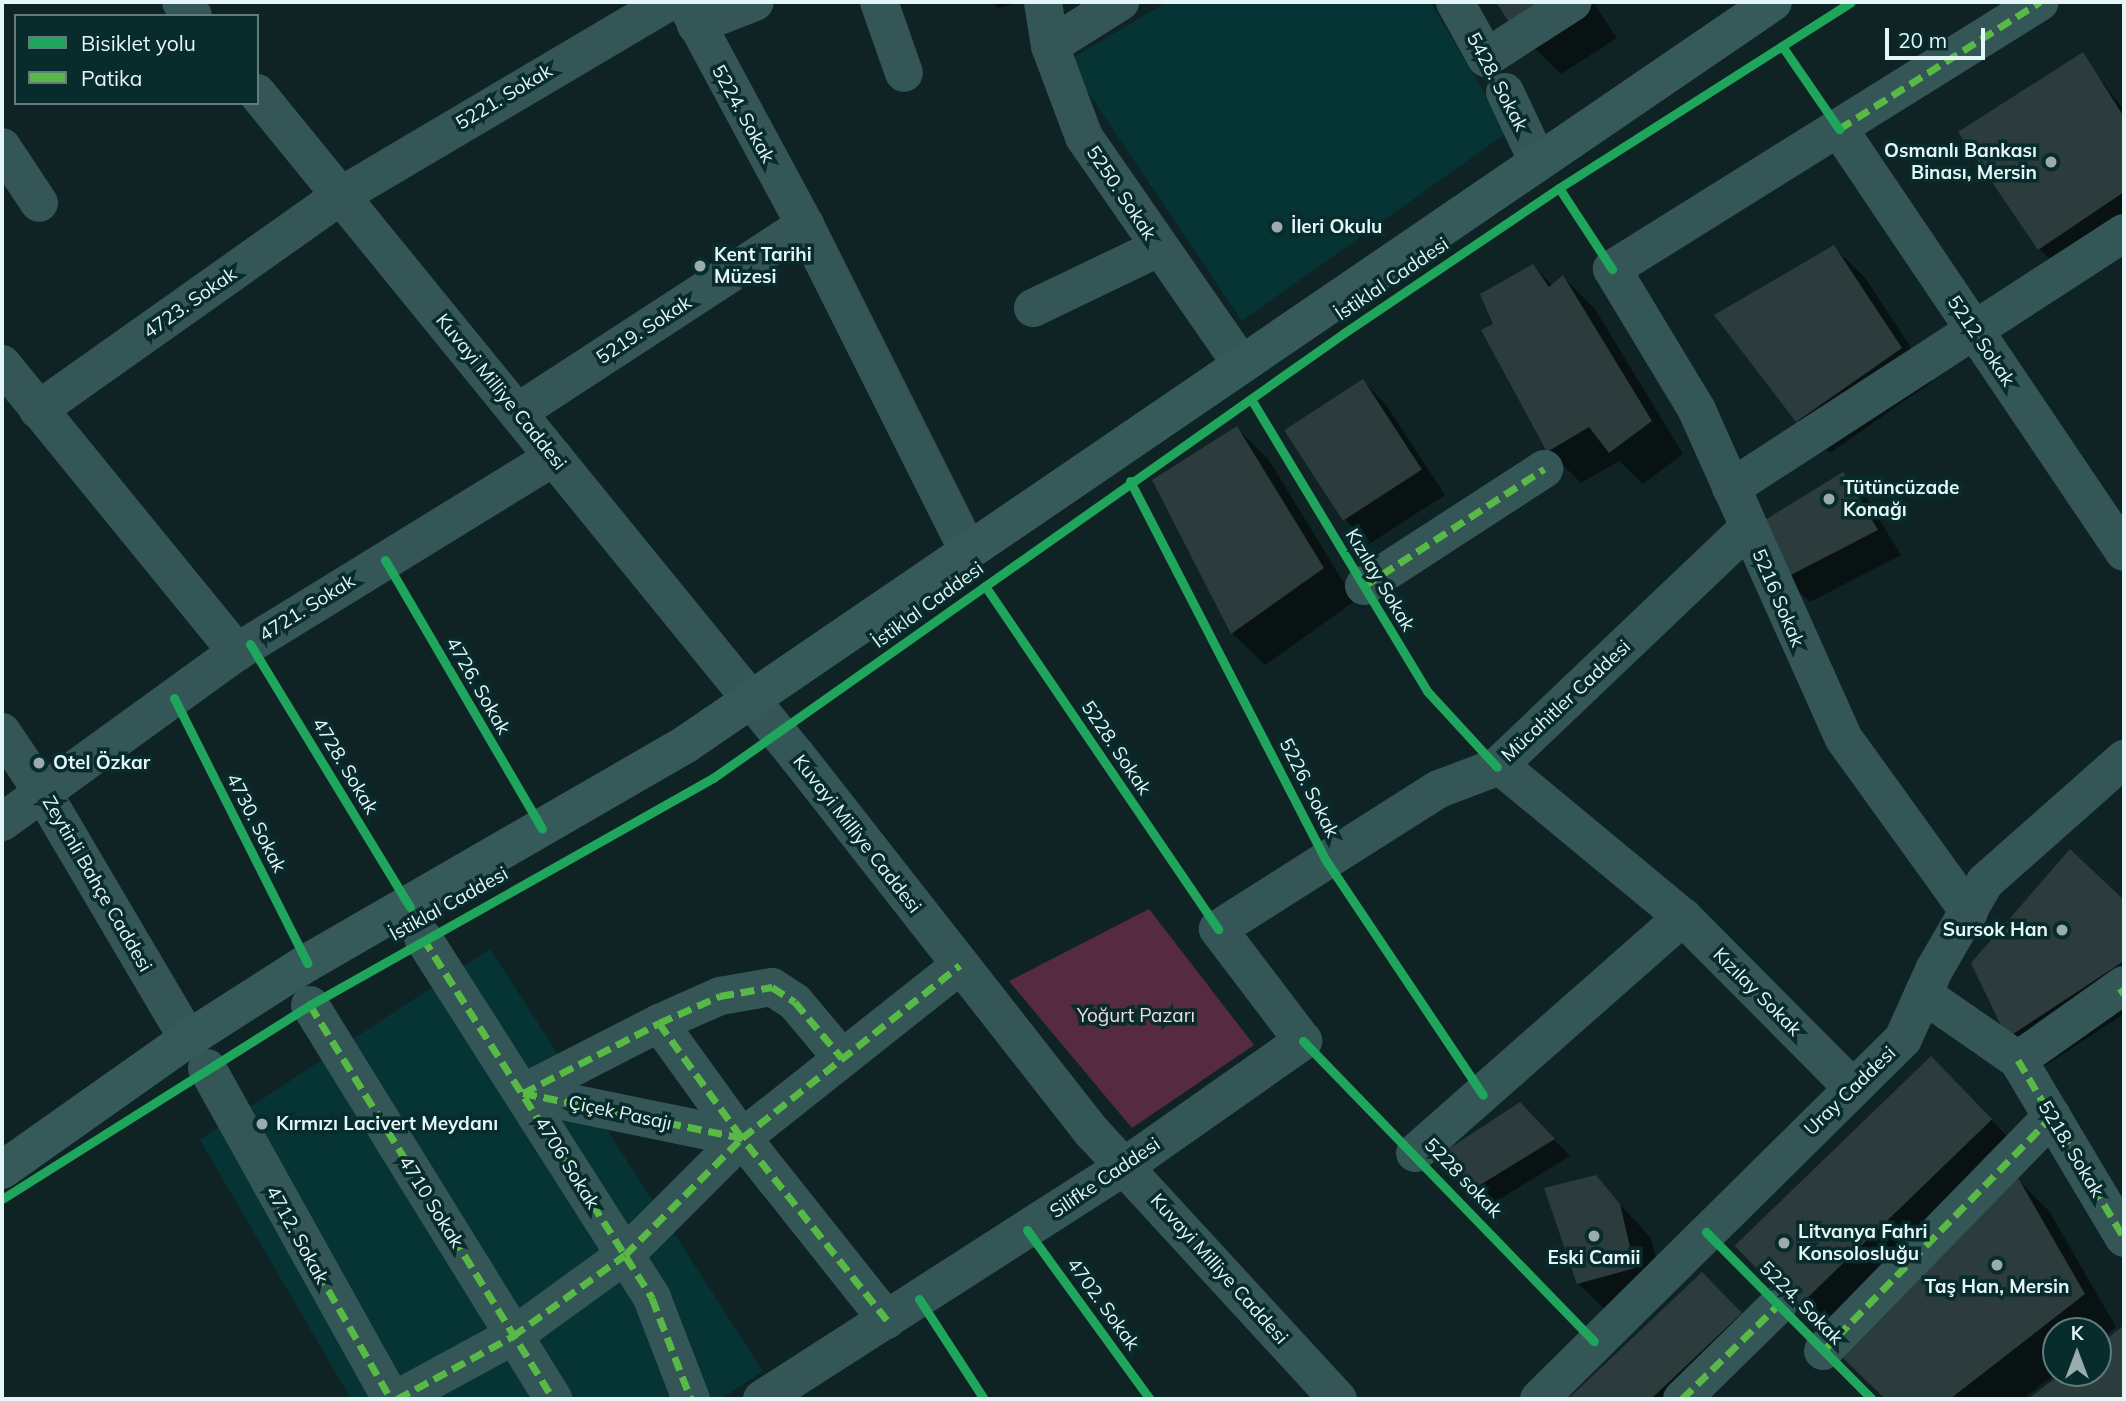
<!DOCTYPE html>
<meta charset="utf-8">
<style>
body{margin:0}
#map{position:relative;width:2126px;height:1401px;overflow:hidden;background:#102324;font-family:Mulish,sans-serif}
div>[style]{position:absolute}
[style*='--x']{left:calc(var(--x)*1px);top:calc(var(--y)*1px);width:calc(var(--w)*1px);rotate:calc(var(--a)*1deg)}
.built>*{inset:0;background:#063334}
.green>*{inset:0;background:#572b3f}
.shadow>*{inset:0;background:#0007}
.building>*{inset:0;background:#2c3b3c;transform-origin:0 0}
.minor>*{height:38px;margin:-19px;padding:0 19px;transform-origin:19px;border-radius:19px;background:#345657}
.major>*{height:38px;margin:-19px;padding:0 19px;transform-origin:19px;border-radius:19px;background:#36595a}
.quiet>*{height:7px;margin-top:-3.5px;transform-origin:0;background:repeating-linear-gradient(90deg,#58b947 0 14px,transparent 0 21px)}
.cycleway>*{height:9px;margin:-4.5px;padding:0 4.5px;transform-origin:4.5px;border-radius:4.5px;background:#20a55d}
.dots>*{width:19px;height:19px;translate:-50% -50%;box-sizing:border-box;border:4px solid #082b2c;border-radius:50%}
span{translate:-50% -50%;white-space:nowrap;text-align:center;line-height:1.15;-webkit-text-stroke:7px #082b2c;paint-order:stroke}
.street-label{font-size:19px;color:#e4f6f7}
.poi-label{font-size:19px;color:#e4f6f7;font-weight:700}
.right{translate:-100% -50%;text-align:right}
.left{translate:0 -50%;text-align:left}
.park-label{font-size:19px;color:#f3dae3}
.frame{position:absolute;inset:0;border:4px solid #e4f6f7;pointer-events:none}
.legend{position:absolute;left:14px;top:14px;width:245px;height:91px;box-sizing:border-box;background:#082b2c;border:2px solid #607c7d;margin:0;padding:9px 12px;list-style:none;font-size:21px;color:#e4f6f7}
.legend li{display:flex;align-items:center;gap:14px;height:35px}
.legend b{width:35px;border:2px solid #607c7d}
.north{position:absolute;left:2042px;top:1317px;width:70px;height:70px;box-sizing:border-box;background:#082b2c;border:2px solid #607c7d;border-radius:50%;rotate:0deg;font-size:19px;font-weight:700;line-height:28px;text-align:center;color:#e4f6f7}
.north::after{content:'';display:block;margin:auto;width:24px;height:32px;background:#9aacad;clip-path:polygon(50% 0,100% 100%,50% 72%,0 100%)}
.scale{position:absolute;left:1885px;top:28px;width:100px;height:32px;box-sizing:border-box;border:4px solid #e4f6f7;border-top:0;padding-left:9px;font-size:21px;line-height:24px;white-space:nowrap;color:#e4f6f7;-webkit-text-stroke:5px #082b2c;paint-order:stroke}
</style>
<div id="map">
<div class="built">
<i style="clip-path:polygon(1167px 2px,1430px 2px,1508px 132px,1242px 321px,1067px 61px)"></i>
<i style="clip-path:polygon(490px 949px,763px 1371px,721px 1399px,351px 1399px,200px 1140px)"></i>
</div>
<div class="green">
<i style="clip-path:polygon(1149px 909px,1254px 1045px,1132px 1128px,1009px 981px)"></i>
</div>
<div class="shadow">
<i style="clip-path:polygon(991px 2px,1021px 2px,998px 8px)"></i>
<i style="clip-path:polygon(1498px 2px,1593px 2px,1617px 38px,1561px 74px,1515px 29px)"></i>
<i style="clip-path:polygon(2082px 55px,2124px 110px,2124px 219px,2056px 265px,2039px 249px)"></i>
<i style="clip-path:polygon(1834px 247px,1866px 279px,1933px 381px,1830px 453px,1798px 421px)"></i>
<i style="clip-path:polygon(1533px 266px,1553px 286px,1563px 277px,1595px 309px,1683px 454px,1643px 484px,1619px 461px,1581px 483px,1549px 451px,1495px 325px)"></i>
<i style="clip-path:polygon(1363px 381px,1387px 406px,1445px 495px,1369px 544px,1345px 519px,1287px 430px)"></i>
<i style="clip-path:polygon(1237px 428px,1269px 460px,1355px 601px,1265px 665px,1232px 633px,1155px 481px)"></i>
<i style="clip-path:polygon(1843px 474px,1867px 499px,1901px 555px,1810px 602px,1785px 578px)"></i>
<i style="clip-path:polygon(2070px 852px,2124px 902px,2124px 1014px,2040px 1069px,2008px 1037px)"></i>
<i style="clip-path:polygon(1963px 1090px,2023px 1153px,1828px 1338px,1736px 1245px)"></i>
<i style="clip-path:polygon(1536px 1121px,1570px 1156px,1490px 1205px,1474px 1189px)"></i>
<i style="clip-path:polygon(1595px 1177px,1651px 1238px,1666px 1300px,1611px 1316px,1578px 1283px)"></i>
<i style="clip-path:polygon(2017px 1179px,2049px 1211px,2116px 1327px,2098px 1341px,2098px 1331px,2056px 1331px,2057px 1373px,2023px 1399px,1887px 1399px,1840px 1352px)"></i>
<i style="clip-path:polygon(1702px 1274px,1765px 1339px,1701px 1399px,1570px 1399px)"></i>
<i style="clip-path:polygon(2124px 1328px,2124px 1399px,2031px 1399px,2065px 1373px,2098px 1373px,2098px 1348px)"></i>
</div>
<div class="building">
<i style="clip-path:polygon(1496px 2px,1558px 2px,1514px 30px)"></i>
<i style="clip-path:polygon(2083px 52px,2124px 117px,2124px 192px,2038px 250px,1958px 132px)"></i>
<i style="clip-path:polygon(1834px 245px,1902px 348px,1796px 422px,1714px 315px)"></i>
<i style="clip-path:polygon(1533px 264px,1549px 287px,1563px 275px,1652px 421px,1609px 453px,1589px 427px,1547px 452px,1481px 330px,1493px 324px,1480px 294px)"></i>
<i style="left:1363px;top:379px;width:108px;height:94px;rotate:57deg"></i>
<i style="clip-path:polygon(1237px 426px,1324px 568px,1231px 634px,1152px 480px)"></i>
<i style="clip-path:polygon(1843px 472px,1878px 530px,1783px 579px,1755px 526px)"></i>
<i style="clip-path:polygon(2070px 849px,2124px 900px,2124px 961px,2007px 1038px,1971px 963px)"></i>
<i style="left:1931px;top:1056px;width:88px;height:273px;rotate:46deg"></i>
<i style="clip-path:polygon(1520px 1102px,1555px 1139px,1472px 1190px,1447px 1150px)"></i>
<i style="clip-path:polygon(1596px 1175px,1620px 1204px,1635px 1268px,1577px 1284px,1544px 1188px)"></i>
<i style="clip-path:polygon(2017px 1176px,2085px 1294px,1950px 1399px,1885px 1399px,1837px 1352px)"></i>
<i style="clip-path:polygon(1702px 1272px,1742px 1313px,1651px 1399px,1568px 1399px)"></i>
<i style="clip-path:polygon(2124px 1325px,2124px 1399px,2028px 1399px,2062px 1373px,2098px 1373px,2098px 1346px)"></i>
</div>
<div class="minor">
<i style="--x:181;--y:2;--w:18;--a:49"></i>
<i style="--x:685;--y:2;--w:253;--a:61.7"></i>
<i style="--x:805;--y:225;--w:362;--a:63.4"></i>
<i style="--x:879;--y:2;--w:75;--a:70.6"></i>
<i style="--x:1043;--y:2;--w:45;--a:81"></i>
<i style="--x:1050;--y:46;--w:97;--a:69.5"></i>
<i style="--x:1084;--y:137;--w:276;--a:55.3"></i>
<i style="--x:1455;--y:2;--w:64;--a:61"></i>
<i style="--x:1486;--y:58;--w:103;--a:-32.8"></i>
<i style="--x:696;--y:25;--w:63;--a:-21.3"></i>
<i style="--x:1050;--y:46;--w:83;--a:-32.2"></i>
<i style="--x:1505;--y:92;--w:77;--a:64.8"></i>
<i style="--x:257;--y:93;--w:855;--a:50.84"></i>
<i style="--x:797;--y:756;--w:479;--a:51.9"></i>
<i style="--x:1093;--y:1133;--w:362;--a:47.4"></i>
<i style="--x:1839;--y:129;--w:510;--a:56.03"></i>
<i style="--x:2;--y:147;--w:67;--a:56.5"></i>
<i style="--x:1033;--y:308;--w:139;--a:-25.6"></i>
<i style="--x:2;--y:364;--w:372;--a:50.8"></i>
<i style="--x:38;--y:410;--w:372;--a:-35.3"></i>
<i style="--x:342;--y:195;--w:379;--a:-30.6"></i>
<i style="--x:518;--y:412;--w:343;--a:-33.1"></i>
<i style="--x:1731;--y:488;--w:468;--a:-33"></i>
<i style="--x:1364;--y:586;--w:215;--a:-33"></i>
<i style="--x:2;--y:732;--w:73;--a:56.1"></i>
<i style="--x:43;--y:793;--w:286;--a:59.5"></i>
<i style="--x:1499;--y:765;--w:239;--a:39.6"></i>
<i style="--x:1683;--y:917;--w:241;--a:45.2"></i>
<i style="--x:2;--y:822;--w:290;--a:-35.9"></i>
<i style="--x:237;--y:652;--w:372;--a:-31.6"></i>
<i style="--x:1969;--y:912;--w:213;--a:-125.8"></i>
<i style="--x:1844;--y:739;--w:360;--a:-114.1"></i>
<i style="--x:1697;--y:410;--w:165;--a:-121.1"></i>
<i style="--x:1612;--y:269;--w:504;--a:-31.96"></i>
<i style="--x:423;--y:938;--w:427;--a:57.5"></i>
<i style="--x:652;--y:1298;--w:108;--a:68.9"></i>
<i style="--x:1923;--y:994;--w:116;--a:34.8"></i>
<i style="--x:2018;--y:1060;--w:207;--a:59.2"></i>
<i style="--x:310;--y:1005;--w:463;--a:58.3"></i>
<i style="--x:659;--y:1023;--w:67;--a:-23.9"></i>
<i style="--x:720;--y:996;--w:53;--a:-9.8"></i>
<i style="--x:772;--y:987;--w:27;--a:33"></i>
<i style="--x:795;--y:1002;--w:73;--a:50"></i>
<i style="--x:2018;--y:1060;--w:130;--a:-35.3"></i>
<i style="--x:207;--y:1068;--w:379;--a:60.9"></i>
<i style="--x:523;--y:1093;--w:153;--a:-27.2"></i>
<i style="--x:659;--y:1023;--w:142;--a:54.2"></i>
<i style="--x:523;--y:1093;--w:224;--a:11.6"></i>
<i style="--x:1415;--y:1153;--w:357;--a:-41.4"></i>
<i style="--x:887;--y:1320;--w:233;--a:-128.5"></i>
<i style="--x:742;--y:1138;--w:278;--a:-38.4"></i>
<i style="--x:1823;--y:1351;--w:328;--a:-45.7"></i>
<i style="--x:397;--y:1399;--w:132;--a:-28.5"></i>
<i style="--x:513;--y:1336;--w:138;--a:-35.9"></i>
<i style="--x:625;--y:1255;--w:165;--a:-45"></i>
<i style="--x:762;--y:1399;--w:431;--a:-32.7"></i>
<i style="--x:1125;--y:1166;--w:218;--a:-35.1"></i>
<i style="--x:1303;--y:1041;--w:141;--a:-127.2"></i>
<i style="--x:1218;--y:929;--w:262;--a:-32.4"></i>
<i style="--x:1439;--y:789;--w:62;--a:-20.8"></i>
<i style="--x:1497;--y:767;--w:347;--a:-43.6"></i>
<i style="--x:1539;--y:1399;--w:512;--a:-44.68"></i>
<i style="--x:1903;--y:1039;--w:76;--a:-65.8"></i>
<i style="--x:1934;--y:970;--w:102;--a:-59.9"></i>
<i style="--x:1985;--y:882;--w:186;--a:-41.5"></i>
<i style="--x:1682;--y:1399;--w:134;--a:-44.4"></i>
</div>
<div class="major">
<i style="--x:2;--y:1170;--w:228;--a:-35.2"></i>
<i style="--x:188;--y:1039;--w:141;--a:-32.6"></i>
<i style="--x:307;--y:963;--w:438;--a:-30"></i>
<i style="--x:686;--y:744;--w:1316;--a:-34.32"></i>
</div>
<div class="quiet">
<i style="--x:1839;--y:129;--w:238;--a:-32.3"></i>
<i style="--x:1364;--y:586;--w:215;--a:-33"></i>
<i style="--x:423;--y:938;--w:427;--a:57.5"></i>
<i style="--x:652;--y:1298;--w:108;--a:68.9"></i>
<i style="--x:2120;--y:988;--w:7;--a:56"></i>
<i style="--x:310;--y:1005;--w:463;--a:58.3"></i>
<i style="--x:659;--y:1023;--w:67;--a:-23.9"></i>
<i style="--x:720;--y:996;--w:53;--a:-9.8"></i>
<i style="--x:772;--y:987;--w:27;--a:33"></i>
<i style="--x:795;--y:1002;--w:73;--a:50"></i>
<i style="--x:2018;--y:1060;--w:207;--a:59.2"></i>
<i style="--x:523;--y:1093;--w:153;--a:-27.2"></i>
<i style="--x:659;--y:1023;--w:142;--a:54.2"></i>
<i style="--x:523;--y:1093;--w:224;--a:11.6"></i>
<i style="--x:276;--y:1199;--w:231;--a:60.1"></i>
<i style="--x:887;--y:1320;--w:233;--a:-128.5"></i>
<i style="--x:742;--y:1138;--w:278;--a:-38.4"></i>
<i style="--x:1823;--y:1351;--w:328;--a:-45.7"></i>
<i style="--x:397;--y:1399;--w:132;--a:-28.5"></i>
<i style="--x:513;--y:1336;--w:138;--a:-35.9"></i>
<i style="--x:625;--y:1255;--w:165;--a:-45"></i>
<i style="--x:1682;--y:1399;--w:134;--a:-44.4"></i>
</div>
<div class="cycleway">
<i style="--x:1782;--y:46;--w:101;--a:55.5"></i>
<i style="--x:1559;--y:188;--w:97;--a:56.8"></i>
<i style="--x:1251;--y:399;--w:341;--a:58.9"></i>
<i style="--x:1427;--y:691;--w:103;--a:47.4"></i>
<i style="--x:1130;--y:481;--w:429;--a:62.7"></i>
<i style="--x:1327;--y:862;--w:280;--a:56.2"></i>
<i style="--x:385;--y:560;--w:311;--a:59.7"></i>
<i style="--x:985;--y:586;--w:415;--a:55.8"></i>
<i style="--x:250;--y:644;--w:308;--a:58.7"></i>
<i style="--x:174;--y:698;--w:297;--a:63.3"></i>
<i style="--x:1303;--y:1041;--w:418;--a:45.9"></i>
<i style="--x:2;--y:1199;--w:364;--a:-32.2"></i>
<i style="--x:310;--y:1005;--w:463;--a:-29.4"></i>
<i style="--x:713;--y:778;--w:772;--a:-35.19"></i>
<i style="--x:1344;--y:333;--w:259;--a:-34"></i>
<i style="--x:1559;--y:188;--w:346;--a:-32.5"></i>
<i style="--x:1027;--y:1230;--w:209;--a:54"></i>
<i style="--x:1706;--y:1232;--w:235;--a:45.2"></i>
<i style="--x:919;--y:1299;--w:119;--a:57"></i>
</div>
<div class="dots">
<i style="left:2051px;top:162px;background:#9aacad"></i>
<i style="left:1277px;top:227px;background:#9aacad"></i>
<i style="left:700px;top:266px;background:#9aacad"></i>
<i style="left:1829px;top:499px;background:#9aacad"></i>
<i style="left:39px;top:763px;background:#9aacad"></i>
<i style="left:2062px;top:930px;background:#9aacad"></i>
<i style="left:262px;top:1124px;background:#9aacad"></i>
<i style="left:1594px;top:1236px;background:#9aacad"></i>
<i style="left:1784px;top:1243px;background:#9aacad"></i>
<i style="left:1997px;top:1265px;background:#9aacad"></i>
</div>
<div class="street-label">
<span style="left:1497px;top:82px;rotate:62deg">5428. Sokak</span>
<span style="left:504px;top:97px;rotate:-31deg">5221. Sokak</span>
<span style="left:743px;top:114px;rotate:61deg">5224. Sokak</span>
<span style="left:1121px;top:193px;rotate:56deg">5250. Sokak</span>
<span style="left:1392px;top:279px;rotate:-34deg">İstiklal Caddesi</span>
<span style="left:190px;top:303px;rotate:-35deg">4723. Sokak</span>
<span style="left:644px;top:330px;rotate:-33deg">5219. Sokak</span>
<span style="left:1981px;top:341px;rotate:56deg">5212 Sokak</span>
<span style="left:501px;top:392px;rotate:51deg">Kuvayi Milliye Caddesi</span>
<span style="left:1380px;top:580px;rotate:59deg">Kızılay Sokak</span>
<span style="left:1778px;top:598px;rotate:67deg">5216 Sokak</span>
<span style="left:928px;top:605px;rotate:-36deg">İstiklal Caddesi</span>
<span style="left:307px;top:608px;rotate:-32deg">4721. Sokak</span>
<span style="left:478px;top:686px;rotate:60deg">4726. Sokak</span>
<span style="left:1566px;top:701px;rotate:-43deg">Mücahitler Caddesi</span>
<span style="left:1116px;top:748px;rotate:56deg">5228. Sokak</span>
<span style="left:345px;top:766px;rotate:59deg">4728. Sokak</span>
<span style="left:1309px;top:788px;rotate:63deg">5226. Sokak</span>
<span style="left:256px;top:823px;rotate:63deg">4730. Sokak</span>
<span style="left:857px;top:834px;rotate:52deg">Kuvayi Milliye Caddesi</span>
<span style="left:97px;top:884px;rotate:60deg">Zeytinli Bahçe Caddesi</span>
<span style="left:449px;top:904px;rotate:-29deg">İstiklal Caddesi</span>
<span style="left:1757px;top:992px;rotate:45deg">Kızılay Sokak</span>
<span style="left:1850px;top:1091px;rotate:-44deg">Uray Caddesi</span>
<span style="left:620px;top:1113px;rotate:12deg">Çiçek Pasajı</span>
<span style="left:2071px;top:1149px;rotate:59deg">5218. Sokak</span>
<span style="left:567px;top:1163px;rotate:58deg">4706 Sokak</span>
<span style="left:1105px;top:1178px;rotate:-34deg">Silifke Caddesi</span>
<span style="left:1463px;top:1178px;rotate:46deg">5228 sokak</span>
<span style="left:431px;top:1202px;rotate:58deg">4710 Sokak</span>
<span style="left:297px;top:1235px;rotate:61deg">4712. Sokak</span>
<span style="left:1219px;top:1269px;rotate:48deg">Kuvayi Milliye Caddesi</span>
<span style="left:1801px;top:1303px;rotate:45deg">5224. Sokak</span>
<span style="left:1103px;top:1304px;rotate:54deg">4702. Sokak</span>
</div>
<div class="poi-label">
<span class="right" style="left:2037px;top:162px">Osmanlı Bankası<br>Binası, Mersin</span>
<span class="left" style="left:1291px;top:227px">İleri Okulu</span>
<span class="left" style="left:714px;top:266px">Kent Tarihi<br>Müzesi</span>
<span class="left" style="left:1843px;top:499px">Tütüncüzade<br>Konağı</span>
<span class="left" style="left:53px;top:763px">Otel Özkar</span>
<span class="right" style="left:2048px;top:930px">Sursok Han</span>
<span class="left" style="left:276px;top:1124px">Kırmızı Lacivert Meydanı</span>
<span class="left" style="left:1798px;top:1243px">Litvanya Fahri<br>Konsolosluğu</span>
<span style="left:1594px;top:1258px">Eski Camii</span>
<span style="left:1997px;top:1287px">Taş Han, Mersin</span>
</div>
<div class="park-label">
<span style="left:1136px;top:1016px">Yoğurt Pazarı</span>
</div>
<div class="frame"></div>
<ul class="legend">
<li><b style="height:9px;background:#20a55d"></b>Bisiklet yolu</li>
<li><b style="height:9px;background:#58b947"></b>Patika</li>
</ul>
<div class="north">K</div>
<div class="scale">20 m</div>
</div>
